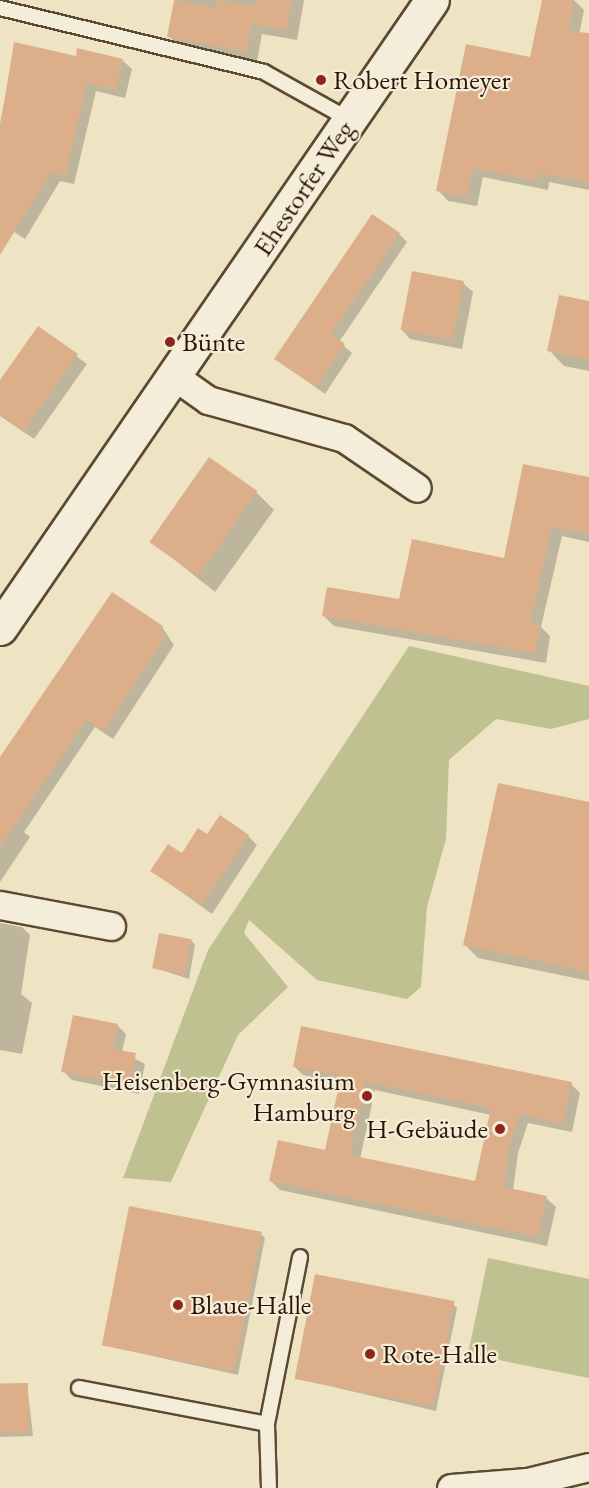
<!DOCTYPE html>
<meta charset="utf-8">
<style>
body{margin:0}
#map{position:relative;width:589px;height:1488px;overflow:hidden;background:#eee4c4;font-family:"EB Garamond",serif}
div>[style]{position:absolute}
[style*='--x']{left:calc(var(--x)*1px);top:calc(var(--y)*1px);width:calc(var(--w)*1px);rotate:calc(var(--a)*1deg)}
.green>*{inset:0;background:#bfc290}
.shadow>*{inset:0;background:#0003}
.building>*{inset:0;background:#dcaf8a;transform-origin:0 0}
.roads{filter:drop-shadow(2px 0 #5c4932) drop-shadow(-2px 0 #5c4932) drop-shadow(0 2px #5c4932) drop-shadow(0 -2px #5c4932)}
.service>*{height:14px;margin:-7px;padding:0 7px;transform-origin:7px;border-radius:7px;background:#f4edd9}
.minor>*{height:27px;margin:-13.5px;padding:0 13.5px;transform-origin:13.5px;border-radius:13.5px;background:#f4edd9}
.secondary>*{height:33px;margin:-16.5px;padding:0 16.5px;transform-origin:16.5px;border-radius:16.5px;background:#f4edd9}
.dots>*{width:16px;height:16px;translate:-50% -50%;box-sizing:border-box;border:3px solid #f4edd9;border-radius:50%}
span{translate:-50% -50%;white-space:nowrap;text-align:center;line-height:1.15;-webkit-text-stroke:4.5px #f4edd9;paint-order:stroke}
.poi-label{font-size:27px;color:#2c1502}
.left{translate:0 -50%;text-align:left}
.right{translate:-100% -50%;text-align:right}
.street-label{font-size:27px;color:#2c1502}
</style>
<div id="map">
<div class="green">
<i style="clip-path:polygon(409px 646px,589px 686px,589px 719px,551px 729px,496px 719px,449px 760px,446px 839px,427px 907px,421px 987px,407px 999px,317px 980px,249px 920px,244px 933px,288px 987px,238px 1035px,171px 1182px,123px 1178px,208px 950px)"></i>
<i style="clip-path:polygon(488px 1258px,589px 1279px,589px 1378px,468px 1354px)"></i>
</div>
<div class="shadow">
<i style="clip-path:polygon(176px 0,304px 0,297px 40px,262px 34px,257px 62px,180px 47px,169px 36px)"></i>
<i style="clip-path:polygon(543px 0,574px 0,584px 10px,562px 122px,589px 127px,589px 190px,549px 182px,548px 190px,483px 177px,477px 206px,448px 201px,438px 190px,531px 59px)"></i>
<i style="clip-path:polygon(15px 44px,77px 58px,122px 60px,132px 69px,125px 98px,96px 91px,74px 184px,60px 181px,25px 239px,0 223px,0 124px)"></i>
<i style="clip-path:polygon(399px 234px,407px 242px,339px 342px,352px 353px,325px 394px,276px 359px)"></i>
<i style="clip-path:polygon(463px 283px,473px 292px,462px 349px,410px 339px,401px 329px)"></i>
<i style="clip-path:polygon(589px 303px,589px 371px,564px 366px,549px 350px)"></i>
<i style="clip-path:polygon(38px 328px,87px 364px,34px 439px,0 416px,0 383px)"></i>
<i style="clip-path:polygon(589px 479px,589px 542px,562px 536px,541px 627px,550px 636px,546px 663px,334px 626px,323px 615px,400px 601px,505px 560px)"></i>
<i style="clip-path:polygon(256px 492px,274px 510px,215px 592px,151px 541px)"></i>
<i style="clip-path:polygon(162px 627px,174px 645px,113px 739px,95px 727px,24px 832px,30px 837px,0 882px,0 757px)"></i>
<i style="clip-path:polygon(589px 803px,589px 981px,478px 958px,465px 945px)"></i>
<i style="clip-path:polygon(208px 836px,248px 836px,257px 845px,212px 914px,152px 871px)"></i>
<i style="clip-path:polygon(0 923px,22px 927px,30px 935px,21px 994px,32px 1003px,22px 1054px,0 1050px)"></i>
<i style="clip-path:polygon(191px 940px,195px 945px,189px 979px,155px 968px)"></i>
<i style="clip-path:polygon(117px 1025px,126px 1034px,122px 1052px,145px 1064px,139px 1094px,72px 1080px,63px 1071px)"></i>
<i style="clip-path:polygon(evenodd,294px 1066px,571px 1084px,580px 1093px,572px 1132px,528px 1123px,518px 1153px,513px 1191px,546px 1198px,556px 1207px,547px 1246px,280px 1190px,271px 1181px,326px 1152px,341px 1083px,303px 1075px,294px 1066px,375px 1090px,491px 1115px,476px 1183px,360px 1159px,375px 1090px)"></i>
<i style="clip-path:polygon(260px 1233px,265px 1238px,238px 1375px,103px 1345px)"></i>
<i style="clip-path:polygon(453px 1304px,457px 1308px,436px 1411px,295px 1378px)"></i>
<i style="clip-path:polygon(27px 1384px,33px 1436px,0 1437px,0 1386px)"></i>
</div>
<div class="building">
<i style="clip-path:polygon(174px 0,215px 8px,217px 0,255px 6px,246px 52px,167px 37px)"></i>
<i style="clip-path:polygon(256px 0,292px 0,286px 30px,252px 24px)"></i>
<i style="clip-path:polygon(542px 0,574px 0,568px 31px,589px 33px,589px 183px,539px 173px,538px 181px,473px 168px,467px 197px,436px 191px,466px 44px,530px 57px)"></i>
<i style="clip-path:polygon(14px 42px,76px 56px,77px 48px,123px 59px,116px 90px,87px 83px,65px 176px,51px 172px,0 255px,0 128px)"></i>
<i style="clip-path:polygon(372px 214px,400px 233px,331px 334px,345px 344px,316px 387px,274px 359px)"></i>
<i style="left:412px;top:271px;width:53px;height:60px;rotate:11deg"></i>
<i style="clip-path:polygon(559px 295px,589px 301px,589px 360px,547px 351px)"></i>
<i style="clip-path:polygon(38px 326px,78px 354px,24px 431px,0 414px,0 380px)"></i>
<i style="left:209px;top:457px;width:59px;height:104px;rotate:35deg"></i>
<i style="clip-path:polygon(523px 464px,589px 477px,589px 534px,552px 527px,530px 623px,540px 624px,535px 653px,322px 616px,327px 587px,399px 599px,412px 539px,504px 558px)"></i>
<i style="clip-path:polygon(112px 592px,163px 626px,160px 631px,166px 636px,104px 731px,86px 720px,0 847px,0 757px)"></i>
<i style="clip-path:polygon(498px 783px,589px 802px,589px 972px,463px 945px)"></i>
<i style="clip-path:polygon(220px 815px,249px 835px,202px 905px,150px 871px,168px 844px,182px 853px,198px 828px,207px 834px)"></i>
<i style="left:159px;top:933px;width:33px;height:36px;rotate:11deg"></i>
<i style="clip-path:polygon(73px 1015px,118px 1024px,113px 1049px,136px 1053px,130px 1085px,61px 1072px)"></i>
<i style="clip-path:polygon(evenodd,301px 1026px,572px 1082px,563px 1124px,519px 1114px,510px 1144px,504px 1187px,547px 1196px,538px 1237px,269px 1181px,278px 1140px,325px 1150px,341px 1076px,293px 1067px,301px 1026px,366px 1082px,491px 1108px,475px 1181px,350px 1155px,366px 1082px)"></i>
<i style="left:129px;top:1206px;width:135px;height:142px;rotate:11deg"></i>
<i style="left:315px;top:1274px;width:142px;height:107px;rotate:11deg"></i>
<i style="left:28px;top:1383px;width:49px;height:28px;rotate:89deg"></i>
</div>
<div class="roads">
<div class="service">
<i style="--x:0;--y:8;--w:272;--a:13.6"></i>
<i style="--x:264;--y:72;--w:98;--a:29.2"></i>
<i style="--x:79;--y:1388;--w:191;--a:10.8"></i>
<i style="--x:269;--y:1488;--w:64;--a:-91.8"></i>
<i style="--x:267;--y:1424;--w:170;--a:-78.8"></i>
</div>
<div class="minor">
<i style="--x:174;--y:376;--w:42;--a:35.2"></i>
<i style="--x:208;--y:400;--w:141;--a:15.6"></i>
<i style="--x:344;--y:438;--w:88;--a:34.4"></i>
<i style="--x:0;--y:905;--w:113;--a:10.7"></i>
<i style="--x:451;--y:1488;--w:76;--a:-4.5"></i>
<i style="--x:527;--y:1482;--w:64;--a:-13.6"></i>
</div>
<div class="secondary">
<i style="--x:0;--y:628;--w:762;--a:-55.48"></i>
</div>
</div>
<div class="dots">
<i style="left:321px;top:80px;background:#8f2418"></i>
<i style="left:170px;top:342px;background:#8f2418"></i>
<i style="left:367px;top:1096px;background:#8f2418"></i>
<i style="left:500px;top:1129px;background:#8f2418"></i>
<i style="left:178px;top:1305px;background:#8f2418"></i>
<i style="left:370px;top:1354px;background:#8f2418"></i>
</div>
<div class="poi-label">
<span class="left" style="left:333px;top:80px">Robert Homeyer</span>
<span class="left" style="left:182px;top:342px">Bünte</span>
<span class="right" style="left:355px;top:1096px">Heisenberg-Gymnasium<br>Hamburg</span>
<span class="right" style="left:488px;top:1129px">H-Gebäude</span>
<span class="left" style="left:190px;top:1305px">Blaue-Halle</span>
<span class="left" style="left:382px;top:1354px">Rote-Halle</span>
</div>
<div class="street-label">
<span style="left:303px;top:188px;rotate:-56deg">Ehestorfer Weg</span>
</div>
</div>
